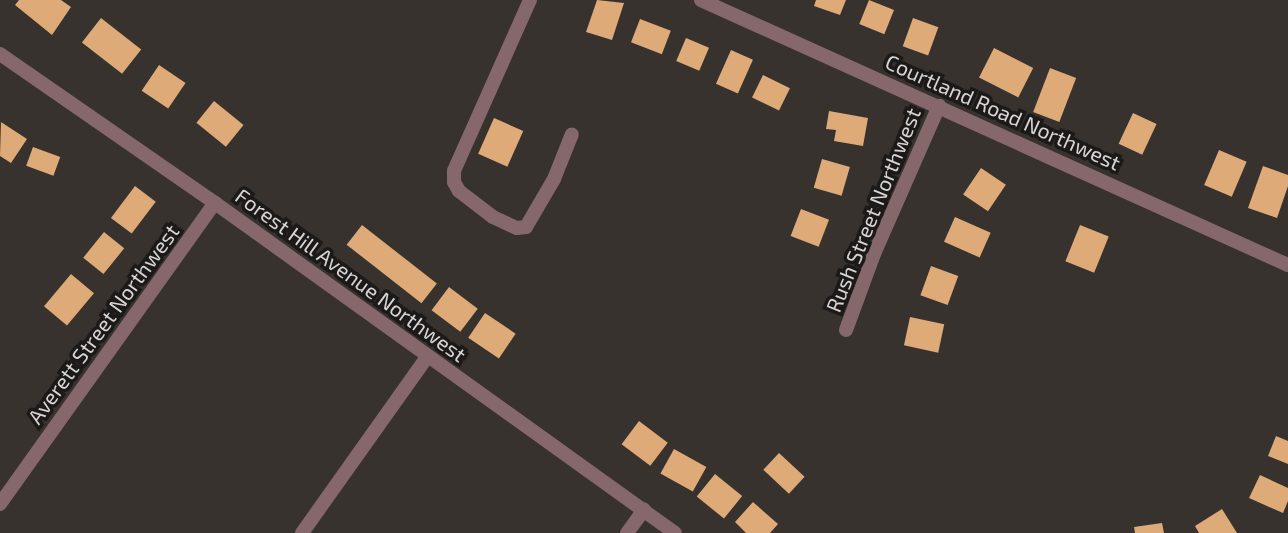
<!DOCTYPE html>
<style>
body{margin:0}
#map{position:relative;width:1288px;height:533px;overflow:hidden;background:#37322e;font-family:"Exo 2",sans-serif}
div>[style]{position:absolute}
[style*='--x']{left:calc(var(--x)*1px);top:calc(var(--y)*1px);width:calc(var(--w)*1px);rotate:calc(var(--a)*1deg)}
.building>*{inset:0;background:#deaa78;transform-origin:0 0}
.minor>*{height:14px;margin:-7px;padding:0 7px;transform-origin:7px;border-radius:7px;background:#86676b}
span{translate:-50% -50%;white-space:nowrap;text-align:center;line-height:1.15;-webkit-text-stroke:7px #1c1a19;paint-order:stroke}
.street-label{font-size:21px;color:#d8d5d3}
</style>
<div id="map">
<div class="building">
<i style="clip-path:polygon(19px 0,61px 0,71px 7px,52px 35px,15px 5px)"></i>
<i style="clip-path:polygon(597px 0,624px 3px,612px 40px,586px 32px)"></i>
<i style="clip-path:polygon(816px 0,846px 0,840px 15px,814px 6px)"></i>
<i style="left:869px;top:0;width:27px;height:26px;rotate:22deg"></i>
<i style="left:101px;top:18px;width:51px;height:31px;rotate:38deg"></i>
<i style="left:913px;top:18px;width:27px;height:30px;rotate:20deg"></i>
<i style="left:640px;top:19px;width:33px;height:25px;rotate:21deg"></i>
<i style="left:686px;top:38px;width:25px;height:25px;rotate:23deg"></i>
<i style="left:994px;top:48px;width:44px;height:33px;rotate:27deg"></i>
<i style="left:731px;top:50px;width:24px;height:37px;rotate:24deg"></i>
<i style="left:159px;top:65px;width:32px;height:31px;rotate:34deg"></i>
<i style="left:1050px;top:68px;width:28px;height:47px;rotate:21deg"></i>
<i style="left:763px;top:75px;width:30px;height:25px;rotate:26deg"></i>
<i style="left:214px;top:101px;width:38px;height:28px;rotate:39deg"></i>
<i style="clip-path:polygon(829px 111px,868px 118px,863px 146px,834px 141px,836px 130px,826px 129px)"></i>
<i style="left:1133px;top:113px;width:26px;height:34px;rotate:25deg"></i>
<i style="left:494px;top:118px;width:32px;height:39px;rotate:24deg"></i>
<i style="clip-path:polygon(1px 122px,27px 139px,11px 163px,0 156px)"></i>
<i style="left:33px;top:147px;width:29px;height:20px;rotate:20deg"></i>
<i style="left:1219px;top:150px;width:30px;height:38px;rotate:23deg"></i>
<i style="left:822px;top:159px;width:29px;height:30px;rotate:16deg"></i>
<i style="clip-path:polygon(1263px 166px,1288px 175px,1288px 186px,1277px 218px,1248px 208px)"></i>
<i style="left:981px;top:168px;width:30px;height:32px;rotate:34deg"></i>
<i style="left:135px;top:186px;width:26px;height:40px;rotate:37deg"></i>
<i style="left:801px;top:209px;width:30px;height:29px;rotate:21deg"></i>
<i style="left:955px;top:217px;width:39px;height:27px;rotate:24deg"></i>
<i style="left:362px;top:225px;width:95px;height:25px;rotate:38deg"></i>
<i style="left:1080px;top:225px;width:31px;height:39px;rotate:22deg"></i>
<i style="left:104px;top:232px;width:26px;height:33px;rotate:39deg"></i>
<i style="left:931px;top:266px;width:29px;height:31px;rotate:20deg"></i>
<i style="left:71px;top:274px;width:30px;height:42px;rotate:40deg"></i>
<i style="left:449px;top:287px;width:36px;height:29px;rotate:37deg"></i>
<i style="left:485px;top:313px;width:37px;height:30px;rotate:34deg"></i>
<i style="left:910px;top:317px;width:35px;height:29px;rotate:12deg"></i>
<i style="left:639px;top:421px;width:36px;height:29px;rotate:37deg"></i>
<i style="clip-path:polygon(1276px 436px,1288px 441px,1288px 464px,1268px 456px)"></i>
<i style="left:674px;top:449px;width:37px;height:28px;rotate:29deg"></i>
<i style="left:779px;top:453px;width:35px;height:23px;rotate:43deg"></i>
<i style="left:715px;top:474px;width:35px;height:29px;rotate:39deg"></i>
<i style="clip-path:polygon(1260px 475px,1288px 488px,1288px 501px,1283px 513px,1249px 498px)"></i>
<i style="clip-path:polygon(753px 502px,778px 524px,770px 533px,746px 533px,735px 522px)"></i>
<i style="clip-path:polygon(1222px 509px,1237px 533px,1199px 533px,1195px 526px)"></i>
<i style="clip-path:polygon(1162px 523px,1164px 533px,1135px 533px,1134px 527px)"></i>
</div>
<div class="minor">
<i style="--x:530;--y:0;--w:187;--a:114"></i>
<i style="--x:454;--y:171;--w:11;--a:90"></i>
<i style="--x:454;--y:182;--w:10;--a:61"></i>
<i style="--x:459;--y:191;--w:43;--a:37.4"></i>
<i style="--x:493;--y:217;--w:26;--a:25"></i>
<i style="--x:517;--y:228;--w:9;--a:-6"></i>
<i style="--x:526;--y:227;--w:56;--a:-59.7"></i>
<i style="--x:554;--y:179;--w:48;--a:-68.2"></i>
<i style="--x:701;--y:0;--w:644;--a:24.3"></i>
<i style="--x:0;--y:54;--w:262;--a:34.7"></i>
<i style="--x:215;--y:203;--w:566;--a:35.66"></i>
<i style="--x:846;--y:330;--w:81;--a:-69.8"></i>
<i style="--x:874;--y:254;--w:162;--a:-66.3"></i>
<i style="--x:0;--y:504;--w:370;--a:-54.5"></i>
<i style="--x:302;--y:533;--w:217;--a:-54.6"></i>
<i style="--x:627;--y:533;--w:29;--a:-54"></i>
</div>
<div class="street-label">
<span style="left:1003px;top:112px;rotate:24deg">Courtland Road Northwest</span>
<span style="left:873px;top:210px;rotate:-68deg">Rush Street Northwest</span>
<span style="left:351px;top:275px;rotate:36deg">Forest Hill Avenue Northwest</span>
<span style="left:103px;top:324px;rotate:-54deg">Averett Street Northwest</span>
</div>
</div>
